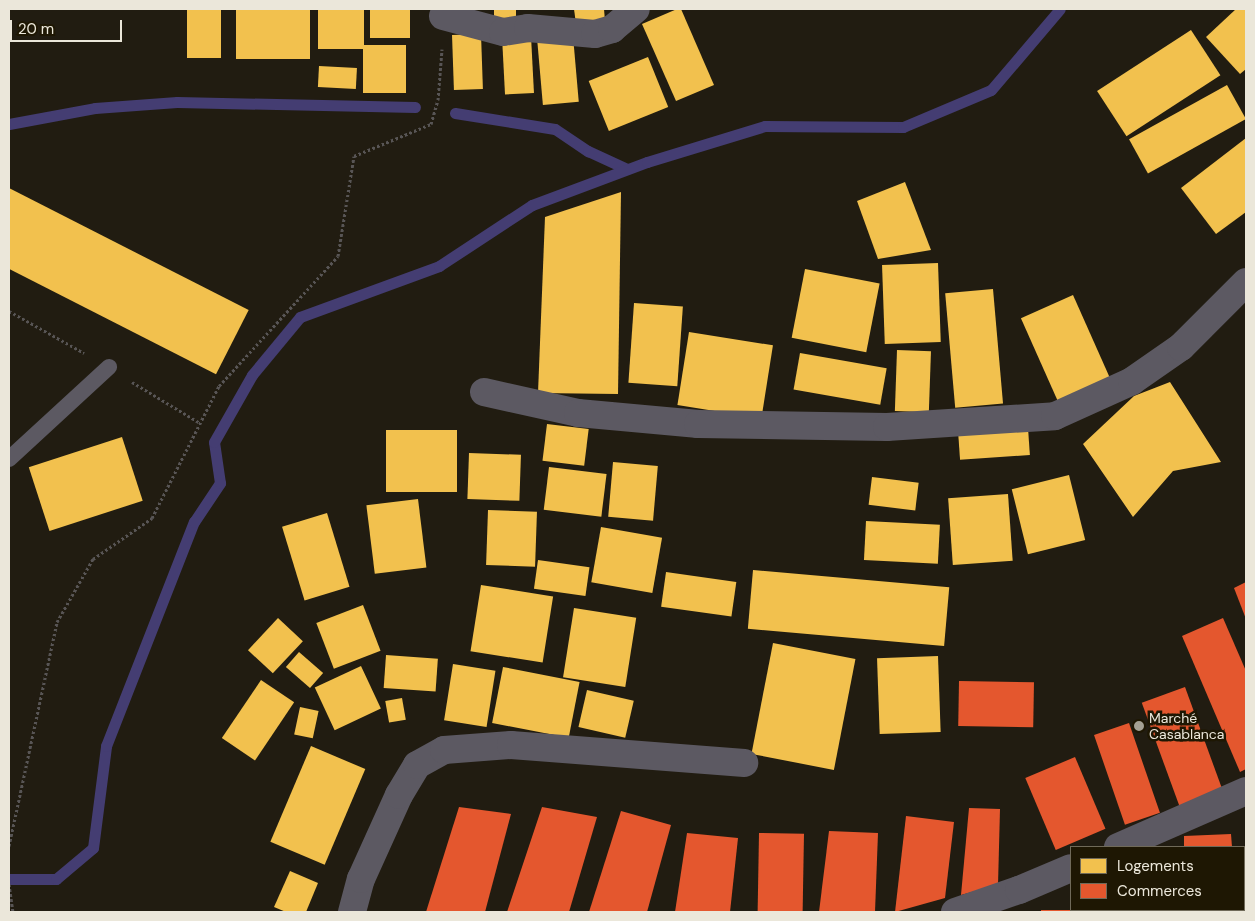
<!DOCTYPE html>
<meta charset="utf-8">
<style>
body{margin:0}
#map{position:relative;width:1255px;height:921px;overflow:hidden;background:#211c11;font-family:"DM Sans",sans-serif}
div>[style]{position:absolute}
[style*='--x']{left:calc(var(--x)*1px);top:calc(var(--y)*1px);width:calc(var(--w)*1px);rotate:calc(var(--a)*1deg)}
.homes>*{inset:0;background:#f2c14e;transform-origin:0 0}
.shops>*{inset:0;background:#e4572e;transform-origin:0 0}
.stream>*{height:11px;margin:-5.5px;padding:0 5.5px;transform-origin:5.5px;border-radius:5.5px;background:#443d72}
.path>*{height:3px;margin-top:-1.5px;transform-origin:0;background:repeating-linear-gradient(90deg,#585555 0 2.5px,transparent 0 5px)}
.service>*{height:16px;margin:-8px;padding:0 8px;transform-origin:8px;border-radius:8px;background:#5c5962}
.minor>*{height:28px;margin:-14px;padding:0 14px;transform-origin:14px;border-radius:14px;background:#5c5962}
.dots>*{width:14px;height:14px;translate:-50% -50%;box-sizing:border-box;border:2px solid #1e1703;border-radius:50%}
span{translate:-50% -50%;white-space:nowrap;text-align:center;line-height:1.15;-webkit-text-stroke:5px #1e1703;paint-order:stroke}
.poi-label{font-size:14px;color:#ebe7da}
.left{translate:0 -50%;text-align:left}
.frame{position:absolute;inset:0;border:10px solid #ebe7da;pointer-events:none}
.legend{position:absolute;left:1070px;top:846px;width:175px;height:65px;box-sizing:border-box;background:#1e1703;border:1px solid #706a59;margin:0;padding:6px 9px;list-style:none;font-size:15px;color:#ebe7da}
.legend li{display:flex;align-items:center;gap:10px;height:25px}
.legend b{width:25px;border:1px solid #706a59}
.scale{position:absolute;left:10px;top:20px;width:112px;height:22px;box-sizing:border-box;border:2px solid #ebe7da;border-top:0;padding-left:6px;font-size:15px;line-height:18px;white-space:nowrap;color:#ebe7da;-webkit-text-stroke:4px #1e1703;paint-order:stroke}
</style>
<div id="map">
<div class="homes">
<i style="left:187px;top:9px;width:34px;height:49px"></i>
<i style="left:318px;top:9px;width:46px;height:40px"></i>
<i style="left:370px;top:9px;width:40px;height:29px"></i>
<i style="left:494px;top:9px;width:22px;height:14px"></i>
<i style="clip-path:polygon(574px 9px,604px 9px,605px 21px,576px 24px)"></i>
<i style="clip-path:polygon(677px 9px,681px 9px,714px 85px,676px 101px,642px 24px)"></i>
<i style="clip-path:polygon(1236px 9px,1246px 9px,1246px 69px,1240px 74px,1206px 37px)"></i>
<i style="left:236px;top:10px;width:74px;height:49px"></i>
<i style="left:1191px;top:30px;width:54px;height:112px;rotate:57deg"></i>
<i style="left:481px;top:34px;width:55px;height:29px;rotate:88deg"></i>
<i style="left:531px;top:36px;width:57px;height:29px;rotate:87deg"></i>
<i style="left:573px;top:36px;width:66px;height:36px;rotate:85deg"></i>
<i style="left:363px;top:45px;width:43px;height:48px"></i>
<i style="left:648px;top:57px;width:54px;height:64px;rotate:68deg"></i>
<i style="left:319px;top:66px;width:38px;height:21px;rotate:3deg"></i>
<i style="left:1227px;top:85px;width:39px;height:112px;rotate:61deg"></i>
<i style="clip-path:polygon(1246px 138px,1246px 212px,1216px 234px,1181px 188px)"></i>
<i style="clip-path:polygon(905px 182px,931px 250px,878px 259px,857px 201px)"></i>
<i style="left:9px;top:188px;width:269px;height:72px;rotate:27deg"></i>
<i style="clip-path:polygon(621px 192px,618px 394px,538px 393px,545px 217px)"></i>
<i style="left:938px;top:263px;width:79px;height:56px;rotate:88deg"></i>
<i style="left:805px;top:269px;width:76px;height:70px;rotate:11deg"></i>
<i style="left:993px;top:289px;width:115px;height:48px;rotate:85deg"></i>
<i style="left:1073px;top:295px;width:93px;height:57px;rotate:66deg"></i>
<i style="left:634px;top:303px;width:49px;height:80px;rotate:4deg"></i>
<i style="left:689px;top:332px;width:85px;height:74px;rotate:9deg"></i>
<i style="left:897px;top:350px;width:34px;height:61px;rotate:2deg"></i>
<i style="left:800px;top:353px;width:88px;height:37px;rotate:10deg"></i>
<i style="clip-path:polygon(1170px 382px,1221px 462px,1173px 471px,1133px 517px,1083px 444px,1134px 396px)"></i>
<i style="left:547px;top:424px;width:42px;height:37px;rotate:7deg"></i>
<i style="left:1028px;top:428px;width:27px;height:70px;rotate:86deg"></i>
<i style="left:386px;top:430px;width:71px;height:62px"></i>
<i style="left:122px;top:437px;width:67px;height:98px;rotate:72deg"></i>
<i style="left:469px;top:453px;width:52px;height:46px;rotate:2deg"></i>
<i style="left:613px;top:462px;width:45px;height:55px;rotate:5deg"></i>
<i style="left:549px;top:467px;width:58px;height:43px;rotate:7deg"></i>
<i style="left:1069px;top:475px;width:67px;height:59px;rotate:76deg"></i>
<i style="left:872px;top:477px;width:47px;height:28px;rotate:7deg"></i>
<i style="left:1008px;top:494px;width:67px;height:60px;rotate:86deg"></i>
<i style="left:418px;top:499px;width:69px;height:52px;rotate:83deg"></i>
<i style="left:488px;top:510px;width:49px;height:55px;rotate:2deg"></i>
<i style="left:327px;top:513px;width:77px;height:47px;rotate:73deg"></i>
<i style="left:866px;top:521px;width:74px;height:39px;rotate:3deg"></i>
<i style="left:601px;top:527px;width:62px;height:56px;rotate:10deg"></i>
<i style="left:538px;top:560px;width:52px;height:29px;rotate:8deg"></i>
<i style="left:753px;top:570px;width:197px;height:59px;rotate:5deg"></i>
<i style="left:666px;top:572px;width:71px;height:35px;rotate:8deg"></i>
<i style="left:481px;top:585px;width:73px;height:67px;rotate:9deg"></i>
<i style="left:363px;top:605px;width:49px;height:50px;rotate:69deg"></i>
<i style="left:574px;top:608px;width:63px;height:70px;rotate:9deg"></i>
<i style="left:278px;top:618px;width:34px;height:44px;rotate:43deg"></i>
<i style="left:773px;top:643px;width:84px;height:113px;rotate:11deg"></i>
<i style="left:299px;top:652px;width:32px;height:20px;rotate:41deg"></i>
<i style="left:386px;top:655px;width:52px;height:33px;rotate:4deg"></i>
<i style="left:938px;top:656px;width:76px;height:61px;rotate:88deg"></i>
<i style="left:453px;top:664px;width:43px;height:57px;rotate:9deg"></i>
<i style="left:361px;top:666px;width:47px;height:51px;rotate:65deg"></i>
<i style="left:503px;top:667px;width:78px;height:57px;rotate:11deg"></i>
<i style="left:261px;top:680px;width:40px;height:70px;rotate:34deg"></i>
<i style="left:587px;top:690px;width:48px;height:38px;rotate:13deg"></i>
<i style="left:402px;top:698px;width:22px;height:17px;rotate:80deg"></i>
<i style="left:300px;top:707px;width:19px;height:28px;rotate:12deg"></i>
<i style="left:311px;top:746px;width:59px;height:104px;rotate:23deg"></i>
<i style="clip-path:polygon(290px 871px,318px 883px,306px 912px,286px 912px,274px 907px)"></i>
</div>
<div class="shops">
<i style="clip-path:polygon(1246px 582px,1246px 619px,1234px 588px)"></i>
<i style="clip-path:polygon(1223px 618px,1246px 671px,1246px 769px,1240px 772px,1182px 636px)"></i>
<i style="left:959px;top:681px;width:75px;height:45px;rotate:1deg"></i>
<i style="left:1185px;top:687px;width:110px;height:46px;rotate:70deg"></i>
<i style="left:1129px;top:723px;width:95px;height:37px;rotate:71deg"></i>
<i style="left:1075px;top:757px;width:78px;height:54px;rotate:67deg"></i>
<i style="clip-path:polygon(459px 807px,511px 814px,485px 912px,426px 912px)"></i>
<i style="clip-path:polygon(542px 807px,597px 817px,569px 912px,507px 912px)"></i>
<i style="clip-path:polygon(969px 808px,1000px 809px,998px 885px,961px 895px)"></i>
<i style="clip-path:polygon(621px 811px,671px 825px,647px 912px,589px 912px)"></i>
<i style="clip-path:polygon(906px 816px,954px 822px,945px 898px,895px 912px)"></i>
<i style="clip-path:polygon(829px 831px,878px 833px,875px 912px,819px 912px)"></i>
<i style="clip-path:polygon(687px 833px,738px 838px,730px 912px,675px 912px)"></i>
<i style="left:759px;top:833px;width:45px;height:79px;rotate:1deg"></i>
<i style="clip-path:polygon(1231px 834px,1232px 847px,1184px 847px,1184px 836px)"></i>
<i style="left:1041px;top:910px;width:48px;height:2px"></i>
<i style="left:1117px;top:910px;width:49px;height:2px"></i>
<i style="left:1186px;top:910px;width:48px;height:2px"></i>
</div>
<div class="stream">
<i style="--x:455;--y:113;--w:101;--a:9.1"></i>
<i style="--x:555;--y:129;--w:40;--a:34"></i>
<i style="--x:588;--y:151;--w:43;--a:24.8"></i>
<i style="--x:9;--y:124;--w:87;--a:-10.5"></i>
<i style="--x:95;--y:108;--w:82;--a:-4.2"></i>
<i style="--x:177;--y:102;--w:238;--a:1.2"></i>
<i style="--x:9;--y:879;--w:47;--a:0"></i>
<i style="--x:56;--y:879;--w:48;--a:-40"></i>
<i style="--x:93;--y:848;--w:103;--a:-82.7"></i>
<i style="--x:106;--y:746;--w:241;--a:-68.6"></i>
<i style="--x:194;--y:522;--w:47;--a:-56.3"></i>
<i style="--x:220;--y:483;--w:41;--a:-98.3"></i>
<i style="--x:214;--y:442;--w:77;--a:-60.4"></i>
<i style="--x:252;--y:375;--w:75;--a:-50.4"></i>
<i style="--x:300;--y:317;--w:148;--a:-20.1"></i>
<i style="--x:439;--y:266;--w:111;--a:-33.3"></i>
<i style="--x:532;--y:205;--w:123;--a:-20.5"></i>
<i style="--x:647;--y:162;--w:123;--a:-17"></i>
<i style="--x:765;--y:126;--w:138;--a:0.4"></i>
<i style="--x:903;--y:127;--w:95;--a:-22.8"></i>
<i style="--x:991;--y:90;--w:106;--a:-49.6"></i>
</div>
<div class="path">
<i style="--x:9;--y:311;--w:86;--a:29.2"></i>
<i style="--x:132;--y:382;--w:79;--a:31.1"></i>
<i style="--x:9;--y:846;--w:229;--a:-77.9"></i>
<i style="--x:57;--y:622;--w:73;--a:-60.3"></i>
<i style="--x:93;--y:559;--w:72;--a:-34.8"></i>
<i style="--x:152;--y:518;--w:148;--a:-63.1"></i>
<i style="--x:219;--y:386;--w:176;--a:-47.5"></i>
<i style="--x:338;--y:256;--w:101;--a:-80.9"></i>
<i style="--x:354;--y:156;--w:83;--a:-22.6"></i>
<i style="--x:431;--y:124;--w:25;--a:-74"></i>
<i style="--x:438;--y:100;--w:51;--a:-85.5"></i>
<i style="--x:9;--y:884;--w:28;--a:82"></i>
</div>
<div class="service">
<i style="--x:9;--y:459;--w:136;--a:-42.6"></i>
</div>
<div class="minor">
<i style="--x:443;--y:16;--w:62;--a:14.9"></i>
<i style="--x:503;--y:32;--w:25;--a:-9"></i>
<i style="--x:528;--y:28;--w:67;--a:5.1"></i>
<i style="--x:595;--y:34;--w:18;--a:-16"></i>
<i style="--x:612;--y:29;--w:31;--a:-40"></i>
<i style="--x:484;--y:392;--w:96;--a:12.6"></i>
<i style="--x:578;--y:413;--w:121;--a:5.2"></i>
<i style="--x:698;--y:424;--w:189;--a:0.9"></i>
<i style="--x:887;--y:427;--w:168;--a:-3.7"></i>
<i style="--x:1055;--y:416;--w:85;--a:-24.4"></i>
<i style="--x:1132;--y:381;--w:60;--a:-34.8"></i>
<i style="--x:1181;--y:347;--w:92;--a:-45"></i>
<i style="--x:1118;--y:847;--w:140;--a:-23.6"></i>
<i style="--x:352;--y:912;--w:34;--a:-75"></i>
<i style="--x:361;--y:879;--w:92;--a:-65.7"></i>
<i style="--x:399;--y:795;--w:35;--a:-59"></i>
<i style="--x:417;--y:765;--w:31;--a:-29"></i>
<i style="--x:444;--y:750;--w:67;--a:-4.3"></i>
<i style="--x:511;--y:745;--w:234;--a:4.4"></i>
<i style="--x:955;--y:912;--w:68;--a:-19"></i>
<i style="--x:1019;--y:890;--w:56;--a:-22.9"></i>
</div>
<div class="dots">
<i style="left:1139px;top:726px;background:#a4a094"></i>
</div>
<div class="poi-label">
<span class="left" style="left:1149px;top:726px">Marché<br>Casablanca</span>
</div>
<div class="frame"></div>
<ul class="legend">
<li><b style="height:14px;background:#f2c14e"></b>Logements</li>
<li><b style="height:14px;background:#e4572e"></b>Commerces</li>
</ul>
<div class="scale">20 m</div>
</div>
